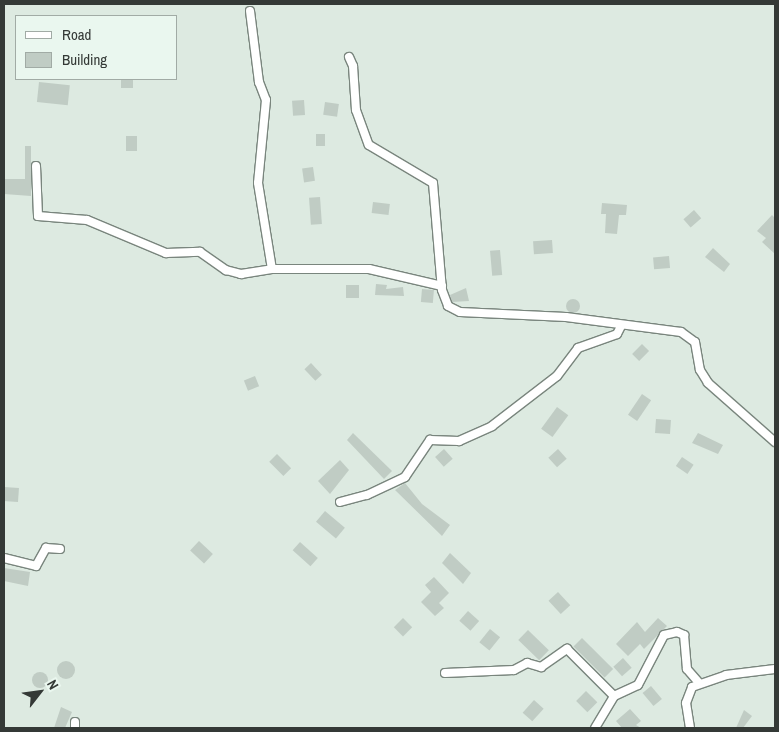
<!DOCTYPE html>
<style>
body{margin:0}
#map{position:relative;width:779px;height:732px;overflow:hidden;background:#ddeae1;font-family:"Archivo Narrow",sans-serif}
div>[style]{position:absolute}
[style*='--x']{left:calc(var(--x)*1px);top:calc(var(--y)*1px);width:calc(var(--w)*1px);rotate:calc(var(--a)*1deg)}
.building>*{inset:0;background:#c0ccc4;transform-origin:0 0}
.round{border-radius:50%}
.roads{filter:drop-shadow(1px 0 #79857d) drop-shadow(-1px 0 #79857d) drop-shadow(0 1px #79857d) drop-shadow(0 -1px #79857d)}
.street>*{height:8px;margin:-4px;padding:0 4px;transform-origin:4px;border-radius:4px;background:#fff}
span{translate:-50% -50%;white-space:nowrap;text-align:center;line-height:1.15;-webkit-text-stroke:4.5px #eaf7ef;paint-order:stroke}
.frame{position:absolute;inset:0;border:5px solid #343936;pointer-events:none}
.legend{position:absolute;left:15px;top:15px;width:162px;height:65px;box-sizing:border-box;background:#eaf7ef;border:1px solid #a1aba5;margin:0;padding:6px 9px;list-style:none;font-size:15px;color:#343936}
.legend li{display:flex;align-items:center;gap:10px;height:25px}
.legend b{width:25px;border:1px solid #a1aba5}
.north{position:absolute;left:15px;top:667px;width:50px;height:50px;-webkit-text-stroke:4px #eaf7ef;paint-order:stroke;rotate:60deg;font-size:14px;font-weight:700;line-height:20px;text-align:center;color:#343936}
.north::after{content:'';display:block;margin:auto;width:18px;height:22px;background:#343936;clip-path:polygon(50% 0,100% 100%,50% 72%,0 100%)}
</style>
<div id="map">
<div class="building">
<i style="left:121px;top:79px;width:12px;height:9px"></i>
<i style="left:39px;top:82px;width:31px;height:20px;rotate:6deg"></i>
<i style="left:304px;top:100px;width:15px;height:12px;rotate:86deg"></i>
<i style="left:325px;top:102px;width:14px;height:13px;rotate:8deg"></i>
<i style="left:316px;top:134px;width:9px;height:12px"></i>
<i style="left:126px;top:136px;width:11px;height:15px"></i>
<i style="clip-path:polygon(25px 146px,31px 146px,31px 196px,4px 194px,4px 179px,25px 179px)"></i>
<i style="left:313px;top:167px;width:14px;height:11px;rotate:82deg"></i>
<i style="left:320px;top:197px;width:27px;height:11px;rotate:86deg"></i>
<i style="left:373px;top:202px;width:17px;height:11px;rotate:7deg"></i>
<i style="clip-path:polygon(602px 203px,627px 205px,626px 215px,619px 215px,617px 234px,605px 233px,606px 214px,601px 214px)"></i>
<i style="left:694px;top:210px;width:11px;height:14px;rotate:49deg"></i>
<i style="clip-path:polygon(772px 215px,775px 218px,775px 254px,762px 242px,766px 238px,757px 231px)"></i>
<i style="left:552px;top:240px;width:13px;height:19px;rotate:86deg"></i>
<i style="clip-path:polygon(713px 248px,730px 264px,724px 272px,705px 257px)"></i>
<i style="left:500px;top:250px;width:25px;height:10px;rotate:85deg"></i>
<i style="left:669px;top:256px;width:12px;height:16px;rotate:85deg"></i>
<i style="clip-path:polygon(376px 284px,387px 285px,386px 289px,403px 287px,404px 296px,375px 295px)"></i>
<i style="left:346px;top:285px;width:13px;height:13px"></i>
<i style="clip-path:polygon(466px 288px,469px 301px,452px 302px,450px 295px)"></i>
<i style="left:422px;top:289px;width:12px;height:13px;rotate:5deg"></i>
<i class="round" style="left:566px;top:299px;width:14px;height:14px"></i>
<i style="left:642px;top:344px;width:10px;height:14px;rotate:45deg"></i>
<i style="left:311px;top:363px;width:16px;height:9px;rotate:47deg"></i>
<i style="left:255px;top:376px;width:11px;height:12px;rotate:68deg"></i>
<i style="left:642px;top:394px;width:11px;height:25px;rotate:34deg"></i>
<i style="left:557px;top:407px;width:14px;height:27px;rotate:36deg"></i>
<i style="left:656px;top:419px;width:15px;height:14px;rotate:4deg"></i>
<i style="clip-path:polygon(353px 433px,392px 471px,384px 479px,347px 440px)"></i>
<i style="clip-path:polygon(698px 433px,723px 445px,718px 454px,692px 443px)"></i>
<i style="left:444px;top:449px;width:13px;height:12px;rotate:48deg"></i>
<i style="left:558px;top:449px;width:13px;height:13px;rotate:48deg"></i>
<i style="left:277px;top:454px;width:20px;height:11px;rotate:45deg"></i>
<i style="left:682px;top:457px;width:14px;height:11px;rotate:34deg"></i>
<i style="clip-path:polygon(340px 460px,349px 470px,330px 494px,318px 481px)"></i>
<i style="clip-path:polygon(405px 483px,422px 504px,450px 525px,442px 536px,395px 490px)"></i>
<i style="left:4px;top:487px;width:15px;height:14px;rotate:4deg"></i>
<i style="left:325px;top:511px;width:26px;height:14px;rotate:40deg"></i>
<i style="left:199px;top:541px;width:19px;height:13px;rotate:43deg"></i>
<i style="left:300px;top:542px;width:24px;height:11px;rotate:42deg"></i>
<i style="clip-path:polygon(450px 553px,471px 573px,463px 584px,442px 563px)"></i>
<i style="clip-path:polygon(4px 568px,30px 572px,28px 586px,4px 581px)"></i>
<i style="clip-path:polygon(434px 577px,449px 593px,439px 603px,444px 608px,435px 616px,421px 602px,431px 592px,425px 585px)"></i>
<i style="left:558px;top:592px;width:18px;height:13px;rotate:47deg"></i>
<i style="left:468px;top:611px;width:15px;height:13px;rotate:42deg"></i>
<i style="left:403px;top:618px;width:13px;height:13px;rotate:45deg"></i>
<i style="clip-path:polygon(658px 618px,667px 626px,644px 649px,640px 644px,628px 656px,616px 644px,637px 622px,645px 632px)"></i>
<i style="left:490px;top:629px;width:13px;height:17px;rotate:39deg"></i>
<i style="left:528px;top:630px;width:29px;height:14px;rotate:44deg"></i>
<i style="left:582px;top:638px;width:44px;height:12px;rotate:45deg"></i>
<i style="left:623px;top:658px;width:13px;height:13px;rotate:48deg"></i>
<i class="round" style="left:57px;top:661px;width:18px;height:18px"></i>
<i class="round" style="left:32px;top:672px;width:16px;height:16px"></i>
<i style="left:651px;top:686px;width:17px;height:11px;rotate:50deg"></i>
<i style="left:586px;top:691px;width:16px;height:14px;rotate:45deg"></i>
<i style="left:534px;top:700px;width:13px;height:17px;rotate:42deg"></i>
<i style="clip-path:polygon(61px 707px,72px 712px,65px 728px,54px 728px)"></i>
<i style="clip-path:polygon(630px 709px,641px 721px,636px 725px,641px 728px,622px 728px,616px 721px)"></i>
<i style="clip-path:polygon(744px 710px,752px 716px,743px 728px,736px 728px)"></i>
</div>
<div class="roads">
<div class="street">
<i style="--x:250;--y:11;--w:72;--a:82.8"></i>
<i style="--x:259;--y:82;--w:19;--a:69"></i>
<i style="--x:266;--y:100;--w:83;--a:95.5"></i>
<i style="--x:258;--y:183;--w:87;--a:80.8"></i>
<i style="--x:272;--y:269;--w:97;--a:0"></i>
<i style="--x:369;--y:269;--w:75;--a:13.1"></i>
<i style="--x:349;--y:57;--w:10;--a:66"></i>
<i style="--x:353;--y:66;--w:44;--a:86.1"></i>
<i style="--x:356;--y:110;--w:37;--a:70"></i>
<i style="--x:369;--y:145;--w:74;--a:30.7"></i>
<i style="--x:433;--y:183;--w:107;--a:85.2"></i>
<i style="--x:442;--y:290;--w:17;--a:69"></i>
<i style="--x:448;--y:306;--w:13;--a:27"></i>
<i style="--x:460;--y:312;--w:106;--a:2.7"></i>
<i style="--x:566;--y:317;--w:116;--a:7.4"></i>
<i style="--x:681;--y:332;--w:17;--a:36"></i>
<i style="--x:695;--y:342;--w:28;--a:80"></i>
<i style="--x:700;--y:370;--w:15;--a:58"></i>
<i style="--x:708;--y:383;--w:89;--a:41.4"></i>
<i style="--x:36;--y:166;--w:50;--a:87.7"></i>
<i style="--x:38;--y:216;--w:49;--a:4.7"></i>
<i style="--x:87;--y:220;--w:86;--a:22.7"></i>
<i style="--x:166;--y:253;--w:34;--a:-2"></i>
<i style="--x:200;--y:252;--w:32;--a:35"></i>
<i style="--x:226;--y:270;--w:16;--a:15"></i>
<i style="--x:241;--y:274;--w:31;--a:-9"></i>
<i style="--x:340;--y:502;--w:28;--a:-15"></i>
<i style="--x:367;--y:495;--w:42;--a:-25.3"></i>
<i style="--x:405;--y:477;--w:45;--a:-56"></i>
<i style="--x:430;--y:440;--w:29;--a:2"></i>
<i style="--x:459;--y:441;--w:36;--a:-24"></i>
<i style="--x:492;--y:426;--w:82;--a:-37.6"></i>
<i style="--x:557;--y:376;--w:35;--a:-53"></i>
<i style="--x:578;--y:348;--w:41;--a:-19.7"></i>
<i style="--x:617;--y:334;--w:9;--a:-63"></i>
<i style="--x:4;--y:558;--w:33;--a:14"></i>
<i style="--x:36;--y:566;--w:21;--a:-61"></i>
<i style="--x:46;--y:548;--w:14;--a:4"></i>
<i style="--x:445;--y:673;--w:69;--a:-2.5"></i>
<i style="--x:514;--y:670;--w:15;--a:-28"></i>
<i style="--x:527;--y:663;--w:15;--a:16"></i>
<i style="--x:541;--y:667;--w:32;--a:-35"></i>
<i style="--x:567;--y:649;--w:66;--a:45"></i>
<i style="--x:75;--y:722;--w:6;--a:90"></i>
<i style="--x:595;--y:728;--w:37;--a:-59"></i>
<i style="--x:614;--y:696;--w:26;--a:-25"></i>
<i style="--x:638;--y:685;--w:56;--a:-62.5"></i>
<i style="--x:664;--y:635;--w:13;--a:-13"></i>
<i style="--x:677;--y:632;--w:8;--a:23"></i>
<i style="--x:684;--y:635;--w:34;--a:85"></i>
<i style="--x:687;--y:669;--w:18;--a:49"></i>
<i style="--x:690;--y:728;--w:25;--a:-99"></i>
<i style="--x:686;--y:703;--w:17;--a:-69"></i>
<i style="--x:692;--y:687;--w:36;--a:-19"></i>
<i style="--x:726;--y:675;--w:49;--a:-7"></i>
</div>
</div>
<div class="frame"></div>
<ul class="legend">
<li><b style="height:6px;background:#fff"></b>Road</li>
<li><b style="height:14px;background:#c0ccc4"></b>Building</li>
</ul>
<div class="north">N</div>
</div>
